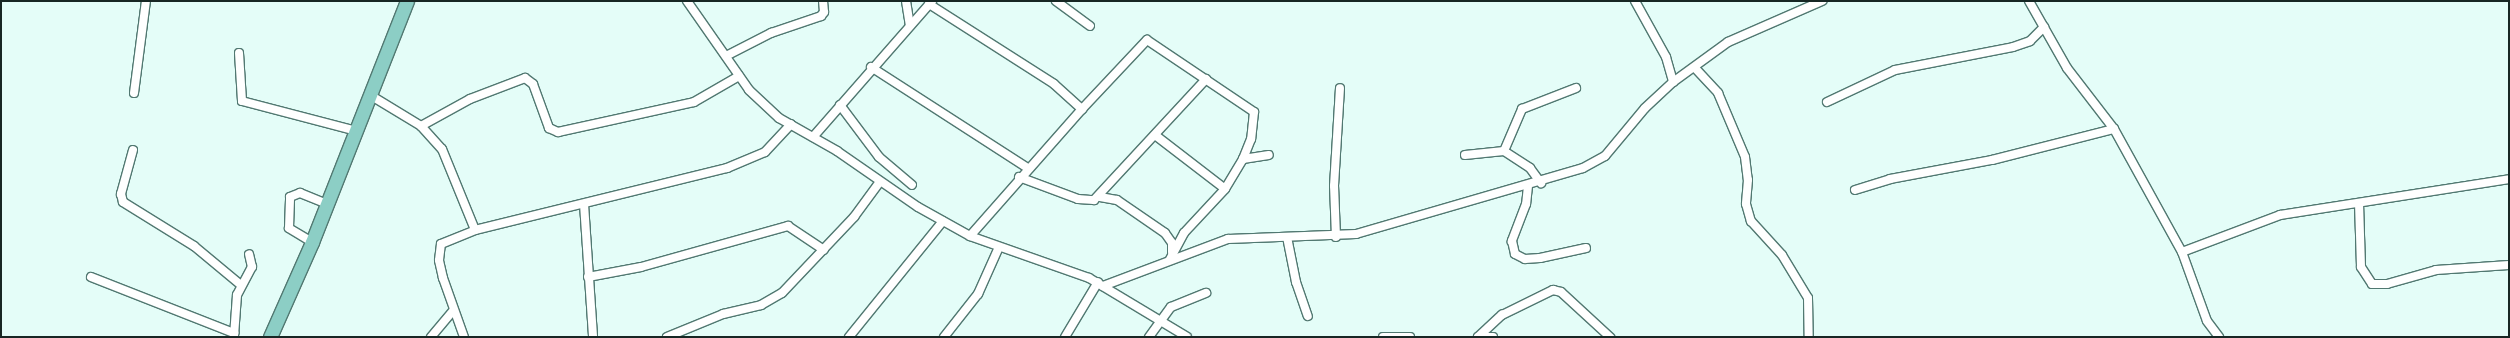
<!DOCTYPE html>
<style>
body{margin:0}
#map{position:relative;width:2510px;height:338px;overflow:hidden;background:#e4fdf8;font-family:"Varela Round",sans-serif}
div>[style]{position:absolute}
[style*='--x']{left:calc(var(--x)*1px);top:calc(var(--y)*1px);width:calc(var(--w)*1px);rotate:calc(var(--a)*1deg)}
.roads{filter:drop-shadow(1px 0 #517871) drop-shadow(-1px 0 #517871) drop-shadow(0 1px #517871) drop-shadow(0 -1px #517871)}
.street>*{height:8px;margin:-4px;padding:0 4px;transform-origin:4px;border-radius:4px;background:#fff}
.primary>*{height:13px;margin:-6.5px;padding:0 6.5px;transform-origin:6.5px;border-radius:6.5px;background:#8ccec5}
span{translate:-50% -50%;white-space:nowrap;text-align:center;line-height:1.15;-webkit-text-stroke:3px #fff;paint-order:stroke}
.frame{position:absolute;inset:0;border:2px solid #172724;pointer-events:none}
</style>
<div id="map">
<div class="roads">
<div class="street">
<i style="--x:687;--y:1;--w:108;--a:55.1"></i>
<i style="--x:749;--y:90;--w:41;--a:43"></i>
<i style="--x:779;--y:118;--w:67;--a:29.6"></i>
<i style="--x:837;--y:151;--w:98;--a:34.7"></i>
<i style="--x:918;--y:207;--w:60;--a:29.1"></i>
<i style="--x:970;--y:236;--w:126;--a:19.4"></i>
<i style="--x:1089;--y:278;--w:114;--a:31"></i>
<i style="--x:906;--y:1;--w:25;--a:81"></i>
<i style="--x:1056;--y:1;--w:42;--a:36.3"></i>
<i style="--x:1635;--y:1;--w:64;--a:61"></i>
<i style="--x:1666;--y:57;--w:26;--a:74"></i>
<i style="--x:2029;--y:1;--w:77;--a:60.4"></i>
<i style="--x:2067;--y:68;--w:77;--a:52.4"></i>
<i style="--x:929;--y:4;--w:148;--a:32.6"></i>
<i style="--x:1054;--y:84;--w:38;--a:42"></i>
<i style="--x:1082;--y:109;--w:169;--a:131.4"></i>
<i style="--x:239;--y:53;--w:48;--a:86.4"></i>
<i style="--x:242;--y:101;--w:118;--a:14.7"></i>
<i style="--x:726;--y:56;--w:51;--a:-27.1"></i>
<i style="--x:771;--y:33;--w:53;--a:-18.8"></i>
<i style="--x:821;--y:16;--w:5;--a:-53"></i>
<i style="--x:824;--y:12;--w:11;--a:-95"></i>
<i style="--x:871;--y:67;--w:187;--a:32.8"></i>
<i style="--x:1695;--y:68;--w:34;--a:47"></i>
<i style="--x:1718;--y:93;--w:69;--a:67.1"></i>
<i style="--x:1745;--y:157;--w:23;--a:83"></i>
<i style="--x:1748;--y:180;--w:24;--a:95"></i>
<i style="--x:1746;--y:204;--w:18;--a:74"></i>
<i style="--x:1751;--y:221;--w:46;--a:47.6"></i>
<i style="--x:1782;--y:255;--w:50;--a:58.8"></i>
<i style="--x:1808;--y:298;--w:39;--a:89"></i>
<i style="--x:134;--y:93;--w:93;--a:-82.6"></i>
<i style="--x:370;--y:95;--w:60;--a:31.3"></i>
<i style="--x:421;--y:126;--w:31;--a:48"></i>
<i style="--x:442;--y:149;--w:87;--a:67.8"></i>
<i style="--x:1827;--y:102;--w:75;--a:-25.2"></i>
<i style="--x:1895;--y:70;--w:120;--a:-11"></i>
<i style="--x:2013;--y:47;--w:18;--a:-19"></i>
<i style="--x:2030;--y:41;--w:20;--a:-45"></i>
<i style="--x:840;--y:105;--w:65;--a:53.1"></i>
<i style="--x:879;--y:157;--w:43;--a:40.3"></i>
<i style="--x:1082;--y:109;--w:95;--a:-46.7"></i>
<i style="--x:1147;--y:40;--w:129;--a:33.9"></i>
<i style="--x:1254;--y:112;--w:27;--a:96"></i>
<i style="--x:1251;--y:139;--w:22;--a:112"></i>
<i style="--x:1243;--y:159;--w:35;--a:121"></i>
<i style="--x:1225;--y:189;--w:60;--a:133"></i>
<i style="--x:1184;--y:233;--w:30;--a:118"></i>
<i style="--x:421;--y:126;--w:56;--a:-28.9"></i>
<i style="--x:470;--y:99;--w:59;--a:-20.9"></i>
<i style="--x:525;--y:78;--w:10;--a:37"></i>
<i style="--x:533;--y:84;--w:47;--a:70"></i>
<i style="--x:549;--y:128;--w:10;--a:24"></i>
<i style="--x:558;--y:132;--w:139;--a:-12.4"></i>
<i style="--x:694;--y:102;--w:52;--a:-30"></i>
<i style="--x:1155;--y:135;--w:88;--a:37.6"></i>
<i style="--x:813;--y:137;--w:181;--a:-48.8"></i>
<i style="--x:133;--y:150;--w:46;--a:105.3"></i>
<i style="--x:121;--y:194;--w:8;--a:76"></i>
<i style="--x:123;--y:202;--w:84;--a:31.8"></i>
<i style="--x:194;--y:246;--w:61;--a:39.7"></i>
<i style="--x:1504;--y:151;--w:46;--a:-66.8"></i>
<i style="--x:1522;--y:109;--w:58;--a:-21.3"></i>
<i style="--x:1465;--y:155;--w:39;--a:-6"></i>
<i style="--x:1504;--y:151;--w:31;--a:33"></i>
<i style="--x:1530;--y:168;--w:19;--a:54"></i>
<i style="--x:1243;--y:159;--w:26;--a:-9"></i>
<i style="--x:1019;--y:177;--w:63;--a:20.4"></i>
<i style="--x:1078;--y:199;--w:16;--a:4"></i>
<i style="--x:1094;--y:200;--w:165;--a:-47.2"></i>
<i style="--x:1528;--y:186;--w:18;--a:96"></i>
<i style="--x:1526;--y:204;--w:40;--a:111"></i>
<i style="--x:1512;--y:241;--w:13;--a:77"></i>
<i style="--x:1515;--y:254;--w:11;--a:27"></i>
<i style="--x:1525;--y:259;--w:15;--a:-4"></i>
<i style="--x:1540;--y:258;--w:47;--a:-12.3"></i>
<i style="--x:1855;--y:190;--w:37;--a:-17"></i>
<i style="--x:1890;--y:179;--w:104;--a:-10.6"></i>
<i style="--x:1992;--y:160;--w:126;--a:-14.3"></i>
<i style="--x:2114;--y:129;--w:141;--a:61.1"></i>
<i style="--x:2182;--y:252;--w:73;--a:70.1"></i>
<i style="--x:2207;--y:321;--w:20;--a:53"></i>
<i style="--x:1100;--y:197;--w:17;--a:10"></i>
<i style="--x:1117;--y:200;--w:58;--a:34.5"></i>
<i style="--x:1165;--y:233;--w:12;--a:55"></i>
<i style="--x:1172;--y:243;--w:9;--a:90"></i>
<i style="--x:2359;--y:203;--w:64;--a:88.2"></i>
<i style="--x:2361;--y:267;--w:20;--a:57"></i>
<i style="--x:2372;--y:284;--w:15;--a:0"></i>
<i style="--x:2387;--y:284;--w:51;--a:-15.9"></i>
<i style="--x:2436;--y:270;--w:73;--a:-3.9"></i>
<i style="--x:584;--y:204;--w:133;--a:86.1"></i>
<i style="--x:1287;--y:237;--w:46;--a:78.7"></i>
<i style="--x:1296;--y:282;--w:36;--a:71"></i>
<i style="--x:1336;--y:237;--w:51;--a:-92.2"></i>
<i style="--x:1334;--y:186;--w:98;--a:-86.5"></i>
<i style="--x:312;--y:242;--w:27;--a:-149"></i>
<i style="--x:289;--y:228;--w:31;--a:-88"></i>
<i style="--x:290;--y:197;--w:11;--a:-22"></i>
<i style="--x:300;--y:193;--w:29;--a:22"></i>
<i style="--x:2182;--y:252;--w:105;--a:-20.7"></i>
<i style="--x:2280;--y:215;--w:232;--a:-8.9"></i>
<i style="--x:91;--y:277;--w:154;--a:21.4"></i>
<i style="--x:588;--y:277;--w:54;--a:-10.7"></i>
<i style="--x:641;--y:267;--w:153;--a:-15.6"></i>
<i style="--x:788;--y:226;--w:43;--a:33.7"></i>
<i style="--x:1103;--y:286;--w:134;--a:-20.6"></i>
<i style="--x:1228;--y:239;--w:128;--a:-2.2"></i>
<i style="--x:1356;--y:234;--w:236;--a:-16.2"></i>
<i style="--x:1583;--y:168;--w:25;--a:-29"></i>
<i style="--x:1605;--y:156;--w:62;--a:-50.2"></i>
<i style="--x:1645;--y:108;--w:38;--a:-43"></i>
<i style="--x:1673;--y:82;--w:68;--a:-36"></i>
<i style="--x:1728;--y:42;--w:103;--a:-23.6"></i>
<i style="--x:234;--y:336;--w:41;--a:-85.8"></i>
<i style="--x:237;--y:295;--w:32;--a:-62"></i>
<i style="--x:252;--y:267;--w:13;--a:-103"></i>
<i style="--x:431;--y:337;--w:34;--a:-50"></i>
<i style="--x:464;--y:337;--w:63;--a:-109.6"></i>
<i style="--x:443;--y:278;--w:18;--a:-103"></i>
<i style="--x:439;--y:260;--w:16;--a:-83"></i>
<i style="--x:441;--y:244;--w:37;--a:-22"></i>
<i style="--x:475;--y:230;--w:260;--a:-13.8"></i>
<i style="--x:727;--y:168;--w:41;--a:-22.8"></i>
<i style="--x:765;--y:152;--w:38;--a:-47"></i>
<i style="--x:667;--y:337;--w:61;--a:-22.3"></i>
<i style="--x:723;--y:314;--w:39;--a:-13"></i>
<i style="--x:761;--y:305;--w:24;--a:-30"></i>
<i style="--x:782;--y:293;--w:105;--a:-46.5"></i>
<i style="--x:854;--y:217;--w:42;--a:-53.7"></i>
<i style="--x:849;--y:337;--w:149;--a:-51"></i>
<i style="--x:944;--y:337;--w:55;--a:-51.7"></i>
<i style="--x:978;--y:294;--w:51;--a:-65.9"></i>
<i style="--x:1065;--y:337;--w:64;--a:-59"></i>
<i style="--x:1149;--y:337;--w:37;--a:-54"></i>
<i style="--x:1171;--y:307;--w:38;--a:-22"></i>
<i style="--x:1383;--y:337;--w:27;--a:0"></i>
<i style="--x:1478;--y:337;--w:33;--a:-43"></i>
<i style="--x:1502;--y:315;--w:57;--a:-26.1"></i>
<i style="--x:1553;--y:290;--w:8;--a:14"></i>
<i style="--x:1561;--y:292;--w:67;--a:42.6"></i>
<i style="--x:1478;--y:337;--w:15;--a:0"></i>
</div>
<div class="primary">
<i style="--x:270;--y:337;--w:104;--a:-66.1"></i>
<i style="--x:312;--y:242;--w:259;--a:-68.5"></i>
</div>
</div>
<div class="frame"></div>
</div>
